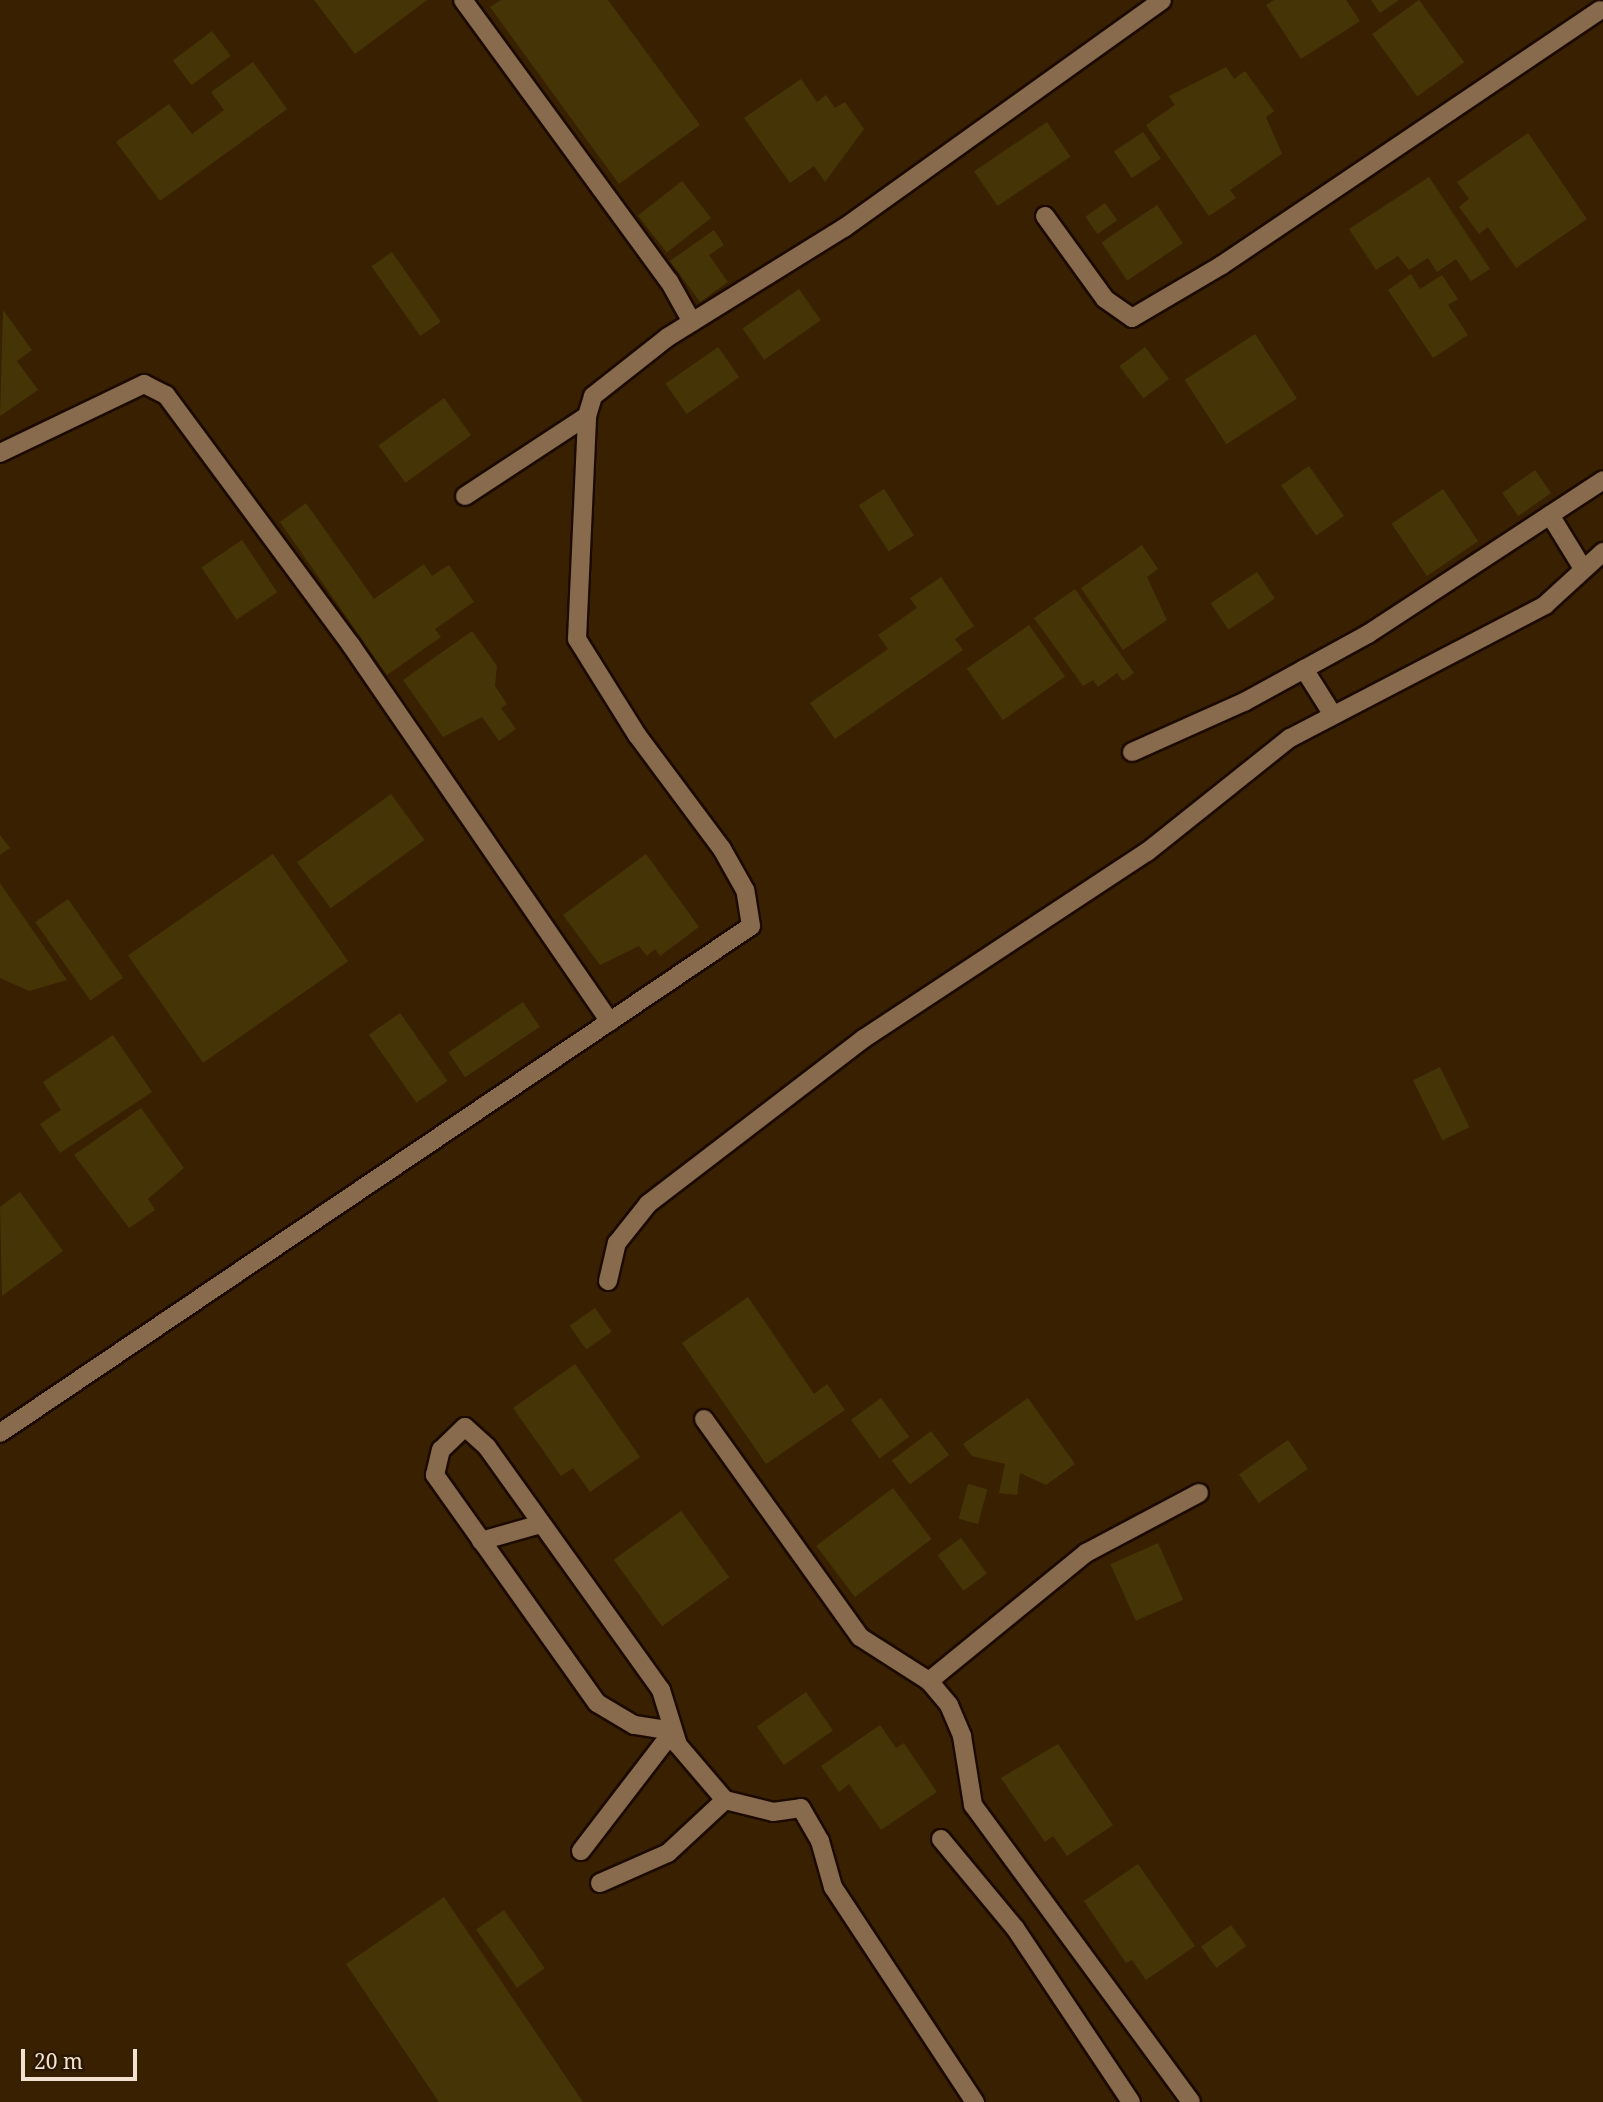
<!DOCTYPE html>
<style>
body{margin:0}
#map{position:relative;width:1603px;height:2102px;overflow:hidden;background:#392001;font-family:"Noto Serif",serif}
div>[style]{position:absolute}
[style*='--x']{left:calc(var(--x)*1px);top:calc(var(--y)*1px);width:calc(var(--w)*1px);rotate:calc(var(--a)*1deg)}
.building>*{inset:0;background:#453506;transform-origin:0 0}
.roads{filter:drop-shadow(2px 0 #1c0a00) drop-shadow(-2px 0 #1c0a00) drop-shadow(0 2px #1c0a00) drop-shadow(0 -2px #1c0a00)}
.minor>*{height:18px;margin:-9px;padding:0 9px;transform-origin:9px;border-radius:9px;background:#886a4c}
span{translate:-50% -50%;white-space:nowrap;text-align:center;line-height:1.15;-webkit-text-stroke:5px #2b1803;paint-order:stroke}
.scale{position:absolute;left:21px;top:2049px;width:116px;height:32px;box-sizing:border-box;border:4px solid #f2e1d1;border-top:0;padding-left:9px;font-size:21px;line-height:24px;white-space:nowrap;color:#f2e1d1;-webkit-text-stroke:5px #2b1803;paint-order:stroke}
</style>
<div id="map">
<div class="building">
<i style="clip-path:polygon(314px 0,427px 0,355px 54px)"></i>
<i style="clip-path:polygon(501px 0,608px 0,700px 125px,619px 184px,490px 7px)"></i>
<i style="clip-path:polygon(1274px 0,1346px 0,1360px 21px,1301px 59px,1266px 5px)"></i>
<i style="clip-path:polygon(1371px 0,1399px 0,1380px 13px)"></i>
<i style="left:1419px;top:0;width:77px;height:58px;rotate:54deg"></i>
<i style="left:212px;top:31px;width:31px;height:49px;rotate:53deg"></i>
<i style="clip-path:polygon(253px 62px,287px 109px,160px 201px,116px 142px,169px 104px,192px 134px,224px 110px,211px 92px)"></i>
<i style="clip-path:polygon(1226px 67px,1234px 79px,1245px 71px,1274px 111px,1266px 117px,1282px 154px,1230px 190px,1236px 198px,1209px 216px,1146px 125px,1175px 105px,1169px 96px)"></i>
<i style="clip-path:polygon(801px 79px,817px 102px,826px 95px,835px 108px,845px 102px,864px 129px,825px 182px,814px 166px,790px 183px,744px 118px)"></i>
<i style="left:1047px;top:122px;width:42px;height:88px;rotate:56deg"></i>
<i style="left:1143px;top:132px;width:32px;height:35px;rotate:56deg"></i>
<i style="clip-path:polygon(1528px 133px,1587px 219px,1516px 268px,1488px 227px,1479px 234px,1459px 207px,1469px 199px,1457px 182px)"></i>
<i style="clip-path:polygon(1429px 177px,1490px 269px,1471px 281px,1456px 259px,1437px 272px,1428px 258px,1409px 270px,1398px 256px,1376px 270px,1349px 229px)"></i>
<i style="left:682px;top:181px;width:47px;height:56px;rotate:52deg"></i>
<i style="left:1105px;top:203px;width:21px;height:24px;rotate:55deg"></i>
<i style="left:1157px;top:205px;width:46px;height:67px;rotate:56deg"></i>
<i style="clip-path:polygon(714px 230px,724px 245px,709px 255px,728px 282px,700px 302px,670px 261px)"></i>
<i style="left:392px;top:252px;width:85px;height:25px;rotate:55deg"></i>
<i style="clip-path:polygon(1411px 274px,1420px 289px,1442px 275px,1458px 299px,1448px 305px,1468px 335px,1433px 358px,1388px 290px)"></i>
<i style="left:799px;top:289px;width:38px;height:69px;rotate:55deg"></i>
<i style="clip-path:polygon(3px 310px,32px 350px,17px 361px,38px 390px,0 416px)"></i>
<i style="left:1255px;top:334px;width:77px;height:84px;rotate:57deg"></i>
<i style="left:718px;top:347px;width:37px;height:64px;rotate:55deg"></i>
<i style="left:1145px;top:347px;width:40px;height:32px;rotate:53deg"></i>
<i style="left:444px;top:398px;width:46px;height:81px;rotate:54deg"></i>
<i style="left:1309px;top:466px;width:61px;height:34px;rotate:55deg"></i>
<i style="left:1535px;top:470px;width:28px;height:40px;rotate:55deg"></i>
<i style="left:884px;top:489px;width:55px;height:30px;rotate:57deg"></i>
<i style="left:1443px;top:489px;width:63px;height:62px;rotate:56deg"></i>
<i style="clip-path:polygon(306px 503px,374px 599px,424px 564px,432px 576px,449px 565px,474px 602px,435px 629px,441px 637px,387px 675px,280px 522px)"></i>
<i style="left:242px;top:540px;width:63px;height:49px;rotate:56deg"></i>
<i style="clip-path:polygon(1142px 545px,1158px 569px,1147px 577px,1167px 620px,1123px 650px,1081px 588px)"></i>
<i style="left:1257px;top:572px;width:32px;height:56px;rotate:56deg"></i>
<i style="clip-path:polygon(941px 577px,974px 626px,955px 639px,963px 650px,835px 739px,810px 703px,888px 649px,878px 635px,917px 608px,910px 598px)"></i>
<i style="clip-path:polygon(1075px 589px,1134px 673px,1123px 681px,1117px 673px,1098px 687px,1093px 680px,1083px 686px,1034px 618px)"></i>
<i style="left:1029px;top:625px;width:63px;height:76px;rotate:55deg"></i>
<i style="clip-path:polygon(472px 631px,497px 666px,495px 686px,507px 704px,501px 708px,516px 729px,499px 741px,482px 717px,443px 737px,403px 680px)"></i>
<i style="left:391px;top:794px;width:57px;height:116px;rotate:54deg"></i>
<i style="clip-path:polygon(0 835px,10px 848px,0 855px)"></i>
<i style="left:273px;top:854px;width:131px;height:177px;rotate:55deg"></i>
<i style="clip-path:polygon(646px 854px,699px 927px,660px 956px,655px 949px,647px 956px,639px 946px,600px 965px,563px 915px)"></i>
<i style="clip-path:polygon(0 883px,67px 980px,29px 991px,0 978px)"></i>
<i style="left:68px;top:899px;width:96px;height:40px;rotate:55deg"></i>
<i style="left:523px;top:1002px;width:30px;height:90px;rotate:56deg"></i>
<i style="left:400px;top:1013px;width:83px;height:38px;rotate:55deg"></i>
<i style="clip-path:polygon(113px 1035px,152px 1092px,60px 1153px,40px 1124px,61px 1110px,43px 1082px)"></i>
<i style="left:1440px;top:1067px;width:67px;height:30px;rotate:64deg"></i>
<i style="clip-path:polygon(141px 1108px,184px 1168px,148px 1199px,155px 1210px,129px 1228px,74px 1155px)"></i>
<i style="clip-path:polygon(20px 1192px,63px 1251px,2px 1296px,0 1207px)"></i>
<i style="clip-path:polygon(748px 1297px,814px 1394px,827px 1384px,845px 1410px,766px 1464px,682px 1343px)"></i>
<i style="left:595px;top:1308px;width:29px;height:31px;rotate:55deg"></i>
<i style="clip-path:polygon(575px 1364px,640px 1457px,590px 1492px,573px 1468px,561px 1476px,513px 1408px)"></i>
<i style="left:881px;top:1398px;width:48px;height:37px;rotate:54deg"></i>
<i style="clip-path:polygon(1028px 1398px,1075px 1464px,1046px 1485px,1020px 1473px,1017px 1495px,999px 1493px,1005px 1464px,972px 1456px,963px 1444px)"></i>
<i style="left:931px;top:1431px;width:30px;height:49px;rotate:53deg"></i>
<i style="left:1288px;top:1440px;width:35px;height:60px;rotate:55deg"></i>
<i style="left:968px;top:1484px;width:20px;height:36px;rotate:15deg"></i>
<i style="left:893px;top:1488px;width:64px;height:96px;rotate:53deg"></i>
<i style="left:681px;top:1511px;width:82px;height:83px;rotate:54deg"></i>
<i style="left:961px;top:1538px;width:44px;height:29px;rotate:54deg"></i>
<i style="left:1158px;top:1543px;width:62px;height:52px;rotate:66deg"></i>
<i style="left:806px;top:1692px;width:47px;height:60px;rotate:55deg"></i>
<i style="clip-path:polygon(880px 1725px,896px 1748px,904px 1743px,937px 1792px,881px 1830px,849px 1784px,839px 1792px,821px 1766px)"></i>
<i style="clip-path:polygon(1058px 1744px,1113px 1825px,1067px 1856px,1053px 1836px,1045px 1842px,1001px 1778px)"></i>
<i style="clip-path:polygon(1138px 1864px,1195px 1946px,1146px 1980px,1132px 1960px,1126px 1963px,1084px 1901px)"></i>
<i style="clip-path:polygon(444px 1897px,583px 2102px,439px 2102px,346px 1964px)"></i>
<i style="left:504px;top:1910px;width:71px;height:34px;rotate:55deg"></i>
<i style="left:1231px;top:1925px;width:26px;height:37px;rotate:54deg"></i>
</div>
<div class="roads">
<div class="minor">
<i style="--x:463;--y:0;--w:348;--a:53.8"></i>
<i style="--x:669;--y:281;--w:47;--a:60.7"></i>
<i style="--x:1045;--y:216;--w:102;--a:54.1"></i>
<i style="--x:1105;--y:299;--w:33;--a:35"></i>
<i style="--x:1132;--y:318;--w:104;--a:-30.5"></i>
<i style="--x:1222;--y:265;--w:456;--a:-34"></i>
<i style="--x:0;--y:453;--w:160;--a:-25.6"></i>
<i style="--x:144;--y:384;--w:25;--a:27"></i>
<i style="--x:166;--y:395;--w:311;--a:53.5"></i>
<i style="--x:351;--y:645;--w:457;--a:55.5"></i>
<i style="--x:465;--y:496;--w:146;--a:-33.3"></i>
<i style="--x:1550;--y:515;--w:61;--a:58.4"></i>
<i style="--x:1304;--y:669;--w:54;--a:57.8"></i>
<i style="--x:1132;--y:752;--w:123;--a:-24.1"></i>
<i style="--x:1244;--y:702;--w:141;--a:-28.7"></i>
<i style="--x:1368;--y:634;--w:281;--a:-33.2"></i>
<i style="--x:608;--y:1281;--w:39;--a:-77"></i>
<i style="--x:617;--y:1243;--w:50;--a:-51.5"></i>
<i style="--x:648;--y:1204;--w:271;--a:-37.5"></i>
<i style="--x:863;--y:1039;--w:340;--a:-33.4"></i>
<i style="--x:1147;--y:852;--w:183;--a:-38.6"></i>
<i style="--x:1290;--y:738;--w:288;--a:-27.5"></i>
<i style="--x:1545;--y:605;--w:79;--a:-42.4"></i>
<i style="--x:704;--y:1419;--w:268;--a:54.4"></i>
<i style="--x:860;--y:1637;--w:82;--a:32.5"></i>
<i style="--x:929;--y:1681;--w:31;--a:50"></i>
<i style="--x:949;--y:1705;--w:34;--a:67"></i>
<i style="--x:962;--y:1736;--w:70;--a:80.9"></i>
<i style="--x:973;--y:1805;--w:368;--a:53.7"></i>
<i style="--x:0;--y:1433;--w:906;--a:-34.02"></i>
<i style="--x:751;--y:926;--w:36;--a:-99"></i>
<i style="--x:745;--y:890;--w:47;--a:-119.3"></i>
<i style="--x:722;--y:849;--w:142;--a:-126.7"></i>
<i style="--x:637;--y:735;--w:113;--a:-122"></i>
<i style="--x:577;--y:639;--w:223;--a:-87.4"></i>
<i style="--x:587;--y:416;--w:21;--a:-73"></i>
<i style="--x:593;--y:396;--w:95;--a:-38.2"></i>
<i style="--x:668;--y:337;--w:207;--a:-31.8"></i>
<i style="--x:844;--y:228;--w:391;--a:-35.6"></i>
<i style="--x:481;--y:1541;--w:62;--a:-15.8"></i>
<i style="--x:929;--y:1681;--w:203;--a:-39.2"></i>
<i style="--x:1086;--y:1553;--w:128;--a:-28"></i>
<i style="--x:673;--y:1731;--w:39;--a:-171"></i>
<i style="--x:634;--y:1725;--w:43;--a:-149.3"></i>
<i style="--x:597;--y:1703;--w:280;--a:-125.4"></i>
<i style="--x:435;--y:1475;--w:26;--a:-77"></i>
<i style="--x:441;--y:1450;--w:33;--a:-44"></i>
<i style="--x:465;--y:1427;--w:30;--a:42"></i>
<i style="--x:487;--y:1447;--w:299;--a:54.4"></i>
<i style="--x:661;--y:1690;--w:58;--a:72.8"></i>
<i style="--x:678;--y:1745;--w:72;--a:49.5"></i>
<i style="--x:725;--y:1800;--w:49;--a:14"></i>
<i style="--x:773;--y:1812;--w:28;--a:-8"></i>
<i style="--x:801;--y:1808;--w:38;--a:60"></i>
<i style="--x:820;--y:1841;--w:48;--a:74.2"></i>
<i style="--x:833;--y:1887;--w:258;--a:56.6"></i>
<i style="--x:941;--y:1839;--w:116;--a:50.3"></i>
<i style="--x:1015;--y:1928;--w:209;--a:56.3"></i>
<i style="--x:581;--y:1851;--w:151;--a:-52.5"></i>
<i style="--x:600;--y:1883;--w:74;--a:-23.8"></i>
<i style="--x:668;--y:1853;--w:78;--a:-42.9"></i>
</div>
</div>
<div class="scale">20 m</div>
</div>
